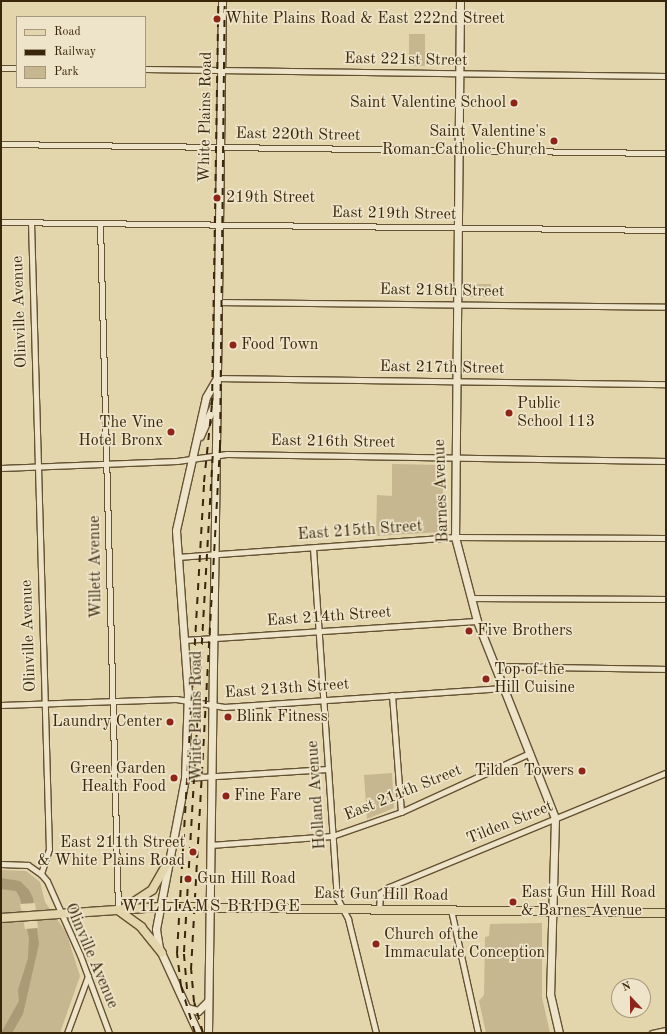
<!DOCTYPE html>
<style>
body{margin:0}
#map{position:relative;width:667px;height:1034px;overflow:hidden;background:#e3d5ac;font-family:"Old Standard TT",serif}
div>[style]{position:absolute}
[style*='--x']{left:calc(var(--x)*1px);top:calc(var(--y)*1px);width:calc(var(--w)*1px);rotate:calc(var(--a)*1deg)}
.green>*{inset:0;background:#c6b790;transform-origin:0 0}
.water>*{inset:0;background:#aa9a75}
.pier>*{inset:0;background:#e3d5ac}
.roads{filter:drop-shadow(1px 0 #645232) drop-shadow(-1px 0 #645232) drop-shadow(0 1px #645232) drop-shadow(0 -1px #645232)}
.street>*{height:5px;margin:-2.5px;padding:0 2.5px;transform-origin:2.5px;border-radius:2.5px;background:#ede4c9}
.secondary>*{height:7px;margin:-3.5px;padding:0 3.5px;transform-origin:3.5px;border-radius:3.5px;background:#ede4c9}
.primary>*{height:8px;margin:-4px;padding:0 4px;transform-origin:4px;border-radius:4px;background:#e3d5ac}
.rail>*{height:2px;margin-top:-1px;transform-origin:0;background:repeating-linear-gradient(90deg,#3a270a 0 7px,transparent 0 14px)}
.dots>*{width:11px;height:11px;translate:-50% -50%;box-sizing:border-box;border:2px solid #ede4c9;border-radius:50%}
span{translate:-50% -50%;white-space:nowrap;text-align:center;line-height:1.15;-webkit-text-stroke:3.5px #ede4c9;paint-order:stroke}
.poi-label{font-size:16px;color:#3a270a}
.left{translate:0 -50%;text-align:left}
.right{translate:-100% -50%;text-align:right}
.street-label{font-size:16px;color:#3a270a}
.neighbourhood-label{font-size:17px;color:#3a270a;letter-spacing:1px}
.frame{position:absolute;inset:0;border:2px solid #3a270a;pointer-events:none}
.legend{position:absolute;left:16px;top:16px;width:130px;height:72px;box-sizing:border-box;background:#ede4c9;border:1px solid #a5987d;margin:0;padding:5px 7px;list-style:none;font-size:12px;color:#3a270a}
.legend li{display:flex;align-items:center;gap:8px;height:20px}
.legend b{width:20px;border:1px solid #a5987d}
.north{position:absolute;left:611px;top:978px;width:40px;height:40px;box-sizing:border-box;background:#ede4c9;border:1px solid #a5987d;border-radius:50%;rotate:338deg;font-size:11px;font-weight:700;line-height:16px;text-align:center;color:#3a270a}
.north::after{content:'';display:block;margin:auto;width:14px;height:18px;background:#8f2418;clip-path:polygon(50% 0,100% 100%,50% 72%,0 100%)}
</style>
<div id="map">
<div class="green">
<i style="left:409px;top:34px;width:16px;height:32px"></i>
<i style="left:463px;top:284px;width:28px;height:13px"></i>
<i style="clip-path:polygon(392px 464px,443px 465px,443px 532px,376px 536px,377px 495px,392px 496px)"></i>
<i style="clip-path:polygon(392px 773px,394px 808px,367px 819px,364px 775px)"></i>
<i style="clip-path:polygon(1px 870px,26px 871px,40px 882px,45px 902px,66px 932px,80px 976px,60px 1033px,1px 1033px)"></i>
<i style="clip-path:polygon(542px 923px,542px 997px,550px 1033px,486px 1033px,479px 1001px,484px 995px,485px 937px,489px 936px,490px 924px)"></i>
</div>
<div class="water">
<i style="clip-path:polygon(1px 878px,20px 881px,29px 890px,33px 898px,39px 944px,23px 1014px,12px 1033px,1px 1033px,19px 1001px,18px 990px,28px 958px,29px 938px,20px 898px,16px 891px,1px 889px)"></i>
</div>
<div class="pier">
<i style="clip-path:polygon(35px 903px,38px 928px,25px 929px,20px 904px)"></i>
</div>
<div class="roads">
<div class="street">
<i style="--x:1;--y:68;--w:16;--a:0"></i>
<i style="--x:145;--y:69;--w:521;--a:0.77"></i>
<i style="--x:1;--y:144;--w:665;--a:0.78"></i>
<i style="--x:1;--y:222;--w:665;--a:0.69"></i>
<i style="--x:31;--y:222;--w:627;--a:88.36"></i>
<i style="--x:49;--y:849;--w:26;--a:108"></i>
<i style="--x:100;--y:223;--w:687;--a:88.5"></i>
<i style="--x:218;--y:302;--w:448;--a:0.6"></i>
<i style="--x:217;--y:378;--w:449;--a:0.8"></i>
<i style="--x:1;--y:468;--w:176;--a:-2.3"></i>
<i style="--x:177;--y:461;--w:50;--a:-8"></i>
<i style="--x:227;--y:454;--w:439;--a:0.9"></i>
<i style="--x:313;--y:548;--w:351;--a:86.1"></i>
<i style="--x:337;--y:898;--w:24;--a:62"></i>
<i style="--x:348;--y:919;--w:117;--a:76.2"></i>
<i style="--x:177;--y:557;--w:279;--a:-4.1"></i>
<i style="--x:455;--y:537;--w:211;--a:0.3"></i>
<i style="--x:471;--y:598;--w:195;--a:0.3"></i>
<i style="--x:183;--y:640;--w:295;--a:-3.7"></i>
<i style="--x:494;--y:666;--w:172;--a:1"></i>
<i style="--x:392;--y:695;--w:117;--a:85.6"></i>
<i style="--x:1;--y:705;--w:175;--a:-2"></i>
<i style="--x:176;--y:699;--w:49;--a:9.5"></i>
<i style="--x:224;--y:707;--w:280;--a:-3.9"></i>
<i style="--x:185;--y:778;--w:143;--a:-3.6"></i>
<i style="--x:210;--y:845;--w:122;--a:-4.2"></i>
<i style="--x:332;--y:836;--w:73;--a:-19.2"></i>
<i style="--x:401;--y:812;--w:142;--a:-24.6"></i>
<i style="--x:1;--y:864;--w:27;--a:2"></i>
<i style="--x:28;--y:865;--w:16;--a:35"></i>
<i style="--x:41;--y:874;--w:9;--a:49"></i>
<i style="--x:47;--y:881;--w:81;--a:66"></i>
<i style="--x:80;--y:955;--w:83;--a:69.6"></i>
<i style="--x:379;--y:909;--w:16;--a:-86"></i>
<i style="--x:380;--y:893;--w:11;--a:-34"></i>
<i style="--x:389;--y:887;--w:300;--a:-22.4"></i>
<i style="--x:451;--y:910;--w:126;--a:77.6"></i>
<i style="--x:67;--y:1033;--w:61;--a:-69.8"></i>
<i style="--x:652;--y:1033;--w:14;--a:-12"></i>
</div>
<div class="secondary">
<i style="--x:460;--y:1;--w:536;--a:90.53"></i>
<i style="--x:455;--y:537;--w:87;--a:75.3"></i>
<i style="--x:477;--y:621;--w:212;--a:68.4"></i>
<i style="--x:555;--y:818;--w:176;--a:91.6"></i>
<i style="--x:550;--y:994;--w:40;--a:77"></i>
<i style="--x:200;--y:436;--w:36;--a:-66"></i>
<i style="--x:187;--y:1008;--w:11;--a:15"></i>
<i style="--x:198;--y:1011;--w:14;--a:-45"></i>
<i style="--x:198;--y:1033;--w:94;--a:-114.6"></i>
<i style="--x:159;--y:948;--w:19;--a:-99"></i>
<i style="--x:156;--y:929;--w:154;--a:-79.1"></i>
<i style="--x:185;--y:778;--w:84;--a:-88"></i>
<i style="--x:188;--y:694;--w:164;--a:-94.2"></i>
<i style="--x:176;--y:530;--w:136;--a:-77.3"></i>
<i style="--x:206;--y:397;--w:22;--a:-60"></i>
<i style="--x:208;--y:1033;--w:1032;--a:-89.22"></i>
</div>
<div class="primary">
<i style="--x:123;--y:909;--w:35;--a:-33"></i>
<i style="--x:152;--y:890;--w:32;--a:-60"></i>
<i style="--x:118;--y:910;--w:29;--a:36"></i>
<i style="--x:141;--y:927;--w:33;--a:51"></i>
<i style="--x:1;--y:918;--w:159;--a:-4"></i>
<i style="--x:160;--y:907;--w:506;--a:0.68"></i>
</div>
</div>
<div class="rail">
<i style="--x:187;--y:989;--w:37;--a:-95"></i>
<i style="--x:184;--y:952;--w:503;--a:-86.69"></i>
<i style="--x:195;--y:1033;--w:49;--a:-106.6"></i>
<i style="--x:181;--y:986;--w:33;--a:-97"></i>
<i style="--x:177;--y:953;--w:472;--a:-86.7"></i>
<i style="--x:204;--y:482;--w:77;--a:-84.1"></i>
<i style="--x:212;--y:405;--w:404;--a:-89.1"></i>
<i style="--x:203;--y:1033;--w:32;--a:-106"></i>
<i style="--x:194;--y:1002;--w:32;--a:-95"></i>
<i style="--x:191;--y:970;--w:524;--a:-86.83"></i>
<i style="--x:220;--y:447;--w:446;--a:-89.4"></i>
</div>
<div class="dots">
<i style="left:217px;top:19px;background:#8f2418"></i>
<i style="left:514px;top:103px;background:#8f2418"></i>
<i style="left:554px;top:141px;background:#8f2418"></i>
<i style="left:217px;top:198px;background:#8f2418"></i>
<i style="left:233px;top:345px;background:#8f2418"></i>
<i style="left:509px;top:413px;background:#8f2418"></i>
<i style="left:171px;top:432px;background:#8f2418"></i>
<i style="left:469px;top:631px;background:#8f2418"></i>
<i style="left:486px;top:679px;background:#8f2418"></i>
<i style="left:228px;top:717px;background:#8f2418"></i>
<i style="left:170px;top:722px;background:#8f2418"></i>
<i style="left:582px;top:771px;background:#8f2418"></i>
<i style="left:174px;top:778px;background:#8f2418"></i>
<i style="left:226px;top:796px;background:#8f2418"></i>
<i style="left:193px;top:852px;background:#8f2418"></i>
<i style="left:188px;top:879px;background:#8f2418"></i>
<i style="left:513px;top:902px;background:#8f2418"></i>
<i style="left:376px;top:944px;background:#8f2418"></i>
</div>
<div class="poi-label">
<span class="left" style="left:225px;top:19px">White Plains Road &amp; East 222nd Street</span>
<span class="right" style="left:506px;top:103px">Saint Valentine School</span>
<span class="right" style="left:546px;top:141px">Saint Valentine's<br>Roman Catholic Church</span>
<span class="left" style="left:226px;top:198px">219th Street</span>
<span class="left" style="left:241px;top:345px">Food Town</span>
<span class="left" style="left:517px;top:413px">Public<br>School 113</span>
<span class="right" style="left:163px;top:432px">The Vine<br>Hotel Bronx</span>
<span class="left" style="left:477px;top:631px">Five Brothers</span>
<span class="left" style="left:494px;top:679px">Top of the<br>Hill Cuisine</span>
<span class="left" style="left:236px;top:717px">Blink Fitness</span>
<span class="right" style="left:162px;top:722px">Laundry Center</span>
<span class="right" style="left:166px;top:778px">Green Garden<br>Health Food</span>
<span class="right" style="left:574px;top:771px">Tilden Towers</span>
<span class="left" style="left:234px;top:796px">Fine Fare</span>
<span class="right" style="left:185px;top:852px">East 211th Street<br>&amp; White Plains Road</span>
<span class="left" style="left:197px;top:879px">Gun Hill Road</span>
<span class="left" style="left:521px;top:902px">East Gun Hill Road<br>&amp; Barnes Avenue</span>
<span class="left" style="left:384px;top:944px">Church of the<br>Immaculate Conception</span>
</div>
<div class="street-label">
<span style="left:406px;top:60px;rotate:1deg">East 221st Street</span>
<span style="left:206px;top:117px;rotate:-89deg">White Plains Road</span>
<span style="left:298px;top:135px;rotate:1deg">East 220th Street</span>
<span style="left:394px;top:214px;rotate:1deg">East 219th Street</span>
<span style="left:442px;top:291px;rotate:1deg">East 218th Street</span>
<span style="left:20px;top:312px;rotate:-92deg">Olinville Avenue</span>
<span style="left:442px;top:368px;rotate:1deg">East 217th Street</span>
<span style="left:333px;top:442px;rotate:1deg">East 216th Street</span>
<span style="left:442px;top:491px;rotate:-92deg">Barnes Avenue</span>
<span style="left:360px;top:531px;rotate:-4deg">East 215th Street</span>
<span style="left:96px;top:567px;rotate:-91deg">Willett Avenue</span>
<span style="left:329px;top:617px;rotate:-4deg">East 214th Street</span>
<span style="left:29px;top:636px;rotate:-92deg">Olinville Avenue</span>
<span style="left:287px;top:689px;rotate:-4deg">East 213th Street</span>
<span style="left:197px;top:716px;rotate:-90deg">White Plains Road</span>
<span style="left:403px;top:793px;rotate:-22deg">East 211th Street</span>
<span style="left:317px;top:795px;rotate:-94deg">Holland Avenue</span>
<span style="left:510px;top:823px;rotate:-22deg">Tilden Street</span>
<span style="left:381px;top:895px;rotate:1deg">East Gun Hill Road</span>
<span style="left:91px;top:956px;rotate:67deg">Olinville Avenue</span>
</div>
<div class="neighbourhood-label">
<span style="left:211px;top:907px">WILLIAMS BRIDGE</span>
</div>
<div class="frame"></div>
<ul class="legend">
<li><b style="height:5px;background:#e3d5ac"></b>Road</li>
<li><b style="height:5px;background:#3a270a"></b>Railway</li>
<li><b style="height:11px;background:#c6b790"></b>Park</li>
</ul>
<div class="north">N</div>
</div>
